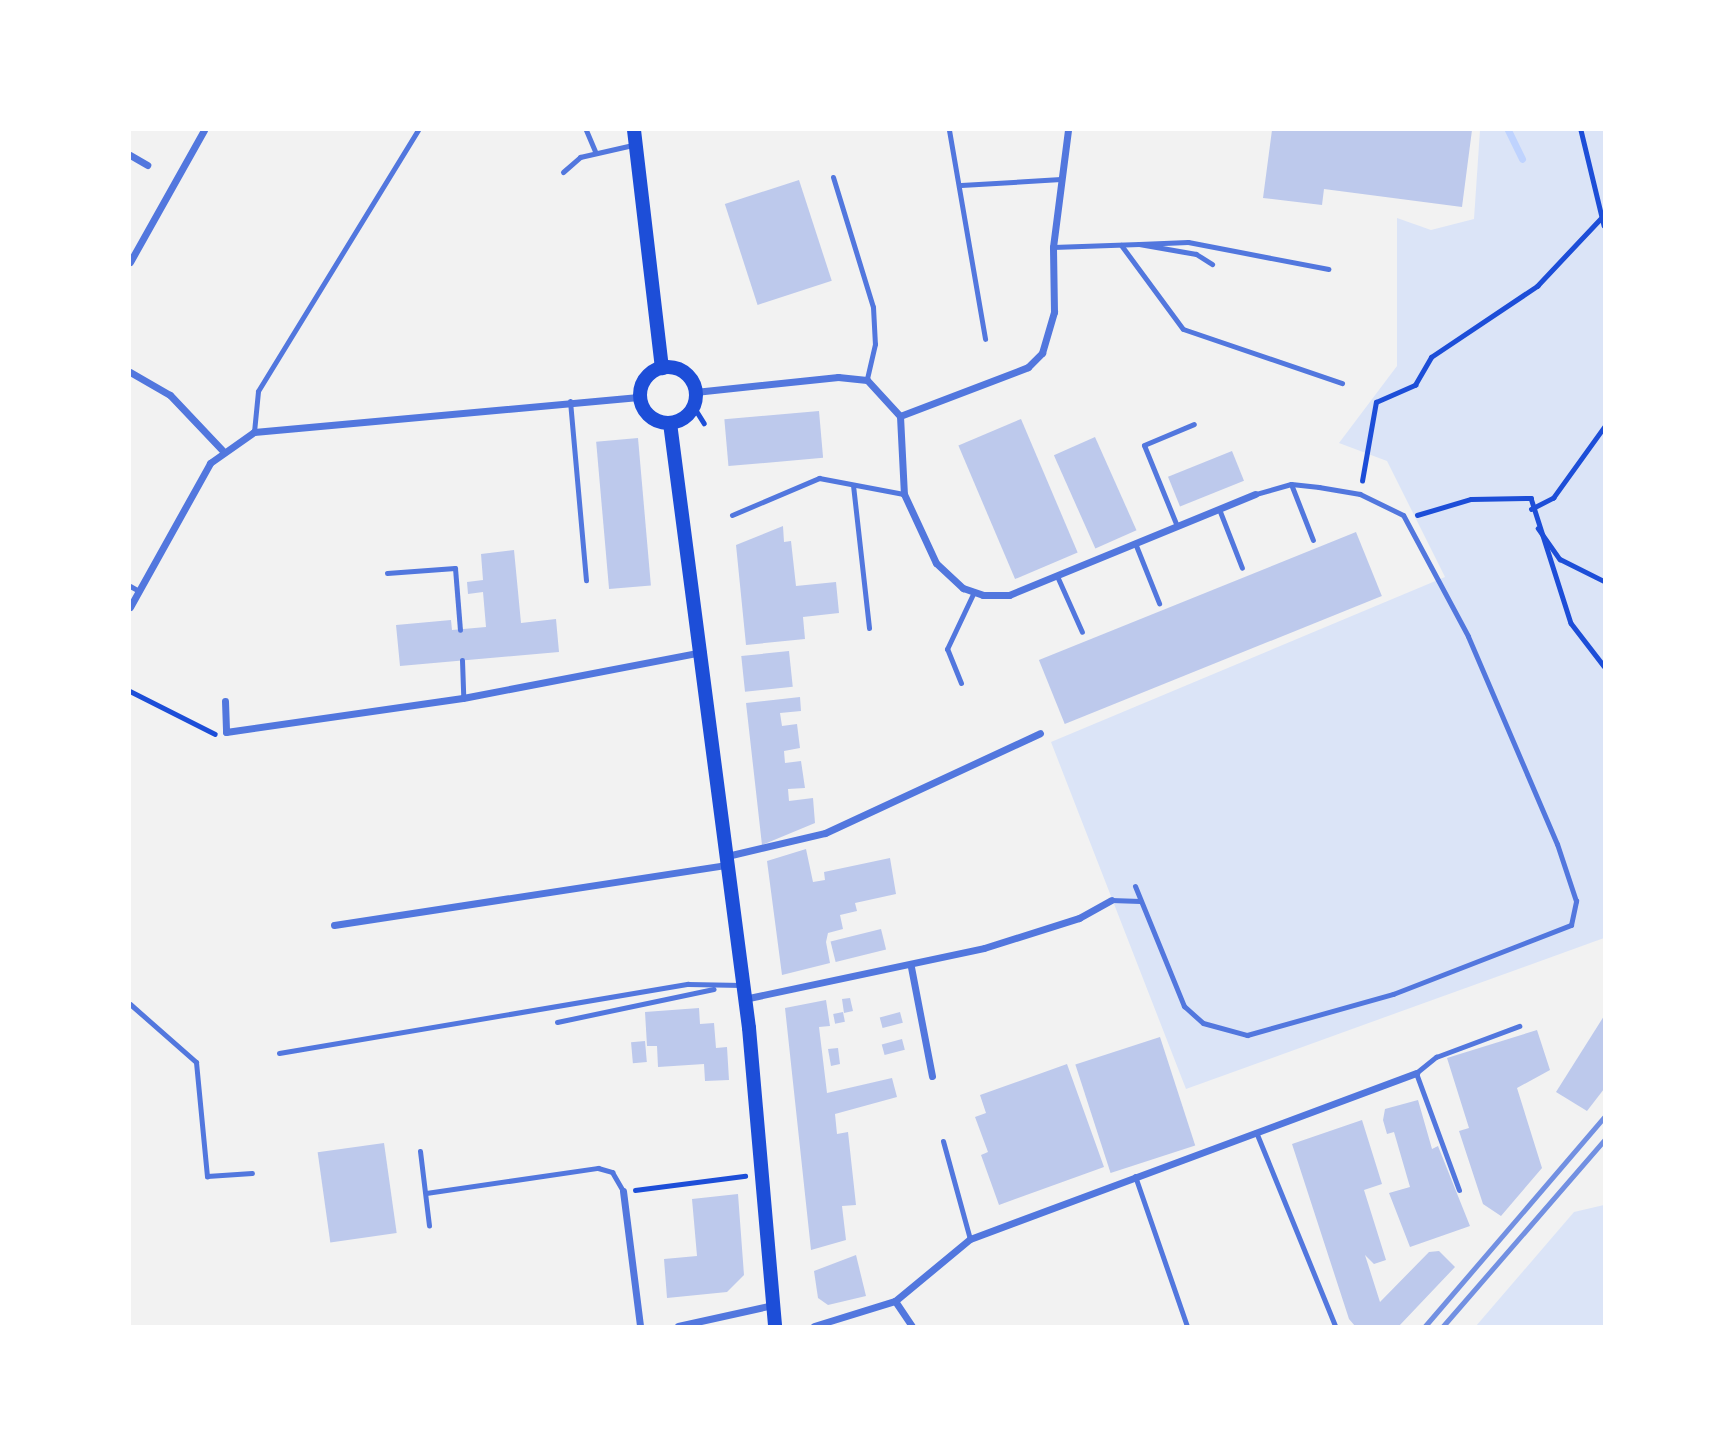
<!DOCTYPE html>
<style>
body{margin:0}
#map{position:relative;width:1734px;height:1456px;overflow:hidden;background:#f2f2f2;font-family:Barlow,sans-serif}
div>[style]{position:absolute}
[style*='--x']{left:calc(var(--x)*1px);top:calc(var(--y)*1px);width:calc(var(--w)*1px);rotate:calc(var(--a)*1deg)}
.green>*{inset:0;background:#dbe4f7}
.stream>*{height:7px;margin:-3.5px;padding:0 3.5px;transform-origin:3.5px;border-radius:3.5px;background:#bfd3fe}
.building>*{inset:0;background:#bdc9ec;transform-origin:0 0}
.path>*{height:4.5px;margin:-2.25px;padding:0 2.25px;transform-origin:2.25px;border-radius:2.25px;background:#1d4ed8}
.service>*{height:5px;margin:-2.5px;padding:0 2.5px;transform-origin:2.5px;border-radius:2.5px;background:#5277de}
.minor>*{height:7px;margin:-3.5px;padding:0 3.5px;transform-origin:3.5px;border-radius:3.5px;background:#5277de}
.secondary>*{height:14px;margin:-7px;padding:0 7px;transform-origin:7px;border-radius:7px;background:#1d4ed8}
.secondary>.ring{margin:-7px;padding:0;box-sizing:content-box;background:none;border:14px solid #1d4ed8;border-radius:50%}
.rail>*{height:5px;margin:-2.5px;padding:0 2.5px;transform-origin:2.5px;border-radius:2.5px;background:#7290e2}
span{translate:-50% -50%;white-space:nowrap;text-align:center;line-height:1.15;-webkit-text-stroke:5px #fff;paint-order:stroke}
.frame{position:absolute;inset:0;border:131px solid #fff;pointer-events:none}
</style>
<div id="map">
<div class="green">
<i style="clip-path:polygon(1480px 130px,1604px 130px,1604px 938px,1186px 1089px,1051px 742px,1445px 577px,1387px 461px,1339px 443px,1397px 366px,1397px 218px,1431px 230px,1474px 219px)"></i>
<i style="clip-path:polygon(1604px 1205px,1604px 1326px,1476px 1326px,1574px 1212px)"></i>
</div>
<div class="stream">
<i style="--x:1508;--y:130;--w:32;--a:64"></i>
</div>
<div class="building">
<i style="clip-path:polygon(1272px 130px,1472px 130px,1462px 207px,1324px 189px,1322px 205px,1263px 198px)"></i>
<i style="left:799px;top:180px;width:106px;height:78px;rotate:72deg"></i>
<i style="left:819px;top:411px;width:47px;height:95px;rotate:85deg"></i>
<i style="left:1021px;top:419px;width:145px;height:68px;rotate:67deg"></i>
<i style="left:1095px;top:437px;width:102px;height:45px;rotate:66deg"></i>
<i style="left:638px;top:438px;width:148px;height:42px;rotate:85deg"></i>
<i style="left:1232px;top:451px;width:32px;height:69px;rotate:68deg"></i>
<i style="clip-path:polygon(783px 526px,784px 542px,791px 541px,796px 586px,836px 582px,839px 613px,803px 617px,805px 639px,746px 645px,736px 545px)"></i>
<i style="left:1356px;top:532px;width:69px;height:342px;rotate:68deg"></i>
<i style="clip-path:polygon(514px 550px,521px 623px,556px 619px,559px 652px,400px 666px,396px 625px,451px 620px,452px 630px,486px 627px,483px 592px,468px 594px,467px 582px,483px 580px,481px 554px)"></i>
<i style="left:789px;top:651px;width:36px;height:48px;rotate:84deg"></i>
<i style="clip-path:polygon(800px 697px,801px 711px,780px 713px,782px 726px,797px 724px,800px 748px,784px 751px,785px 763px,801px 761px,805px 788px,788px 789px,789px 801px,813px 798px,815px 823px,762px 845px,746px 703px)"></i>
<i style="clip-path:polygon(806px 849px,813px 882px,825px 880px,824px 872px,890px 858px,896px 894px,855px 903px,857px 911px,840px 915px,843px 929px,828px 933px,826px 942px,830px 963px,782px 975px,767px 861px)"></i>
<i style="left:881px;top:929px;width:21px;height:52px;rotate:76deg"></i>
<i style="clip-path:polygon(850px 998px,853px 1011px,844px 1013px,842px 999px)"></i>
<i style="clip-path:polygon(826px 1000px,830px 1026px,819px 1027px,827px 1093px,892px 1078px,897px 1097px,835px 1114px,837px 1134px,848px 1132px,856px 1205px,842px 1206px,846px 1240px,811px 1250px,785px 1008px)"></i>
<i style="clip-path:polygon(699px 1008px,700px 1024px,714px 1023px,716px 1048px,727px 1047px,729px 1080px,705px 1081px,704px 1064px,658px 1067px,657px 1046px,647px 1046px,645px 1012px)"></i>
<i style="left:843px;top:1012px;width:10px;height:10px;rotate:79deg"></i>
<i style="left:900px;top:1012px;width:11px;height:21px;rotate:75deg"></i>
<i style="clip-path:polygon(1604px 1016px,1604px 1089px,1587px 1111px,1556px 1092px)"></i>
<i style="clip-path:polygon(1537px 1030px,1550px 1070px,1517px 1088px,1542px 1168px,1501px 1216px,1483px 1204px,1459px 1131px,1469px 1128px,1447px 1058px)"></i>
<i style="left:1160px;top:1037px;width:114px;height:89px;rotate:72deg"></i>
<i style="left:902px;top:1039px;width:11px;height:21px;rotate:75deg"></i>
<i style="left:645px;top:1041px;width:21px;height:14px;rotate:85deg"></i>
<i style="clip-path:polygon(838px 1048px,840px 1064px,831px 1066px,828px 1049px)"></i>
<i style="clip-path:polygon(1067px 1064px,1104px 1167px,999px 1205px,981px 1155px,988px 1152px,975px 1117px,986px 1113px,980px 1095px)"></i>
<i style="clip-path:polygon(1418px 1100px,1432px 1149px,1438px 1146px,1470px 1226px,1410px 1247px,1389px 1193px,1410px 1187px,1394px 1132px,1387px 1134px,1383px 1120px,1385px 1109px)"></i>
<i style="clip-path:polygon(1362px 1120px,1382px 1184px,1364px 1190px,1386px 1260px,1374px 1264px,1365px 1255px,1380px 1302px,1429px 1252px,1439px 1251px,1455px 1267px,1399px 1326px,1355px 1326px,1349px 1319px,1292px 1144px)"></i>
<i style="left:384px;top:1143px;width:91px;height:67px;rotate:82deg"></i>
<i style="clip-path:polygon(738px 1194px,744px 1275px,727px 1292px,667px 1298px,664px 1259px,697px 1256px,692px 1199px)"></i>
<i style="clip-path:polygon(856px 1255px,866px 1296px,828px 1305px,818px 1298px,814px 1271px)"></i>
</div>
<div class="path">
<i style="--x:1581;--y:130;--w:98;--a:76.4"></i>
<i style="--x:694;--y:407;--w:19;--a:58"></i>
<i style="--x:1362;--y:481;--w:80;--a:-80"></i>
<i style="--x:1376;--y:402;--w:43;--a:-23.6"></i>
<i style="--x:1415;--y:385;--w:32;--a:-60"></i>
<i style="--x:1431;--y:357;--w:128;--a:-33.8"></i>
<i style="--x:1537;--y:286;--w:98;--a:-46.7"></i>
<i style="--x:1531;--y:509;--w:25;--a:-27"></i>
<i style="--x:1553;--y:498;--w:87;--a:-54.3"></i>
<i style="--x:1417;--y:515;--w:56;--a:-16.5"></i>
<i style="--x:1471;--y:499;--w:60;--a:-1"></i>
<i style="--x:1531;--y:498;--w:131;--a:72.3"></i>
<i style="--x:1571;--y:623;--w:54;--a:52.5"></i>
<i style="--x:1538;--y:528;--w:38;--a:55"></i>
<i style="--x:1560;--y:559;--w:49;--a:26.6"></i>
<i style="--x:130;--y:691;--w:95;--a:26.8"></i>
<i style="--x:635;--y:1190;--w:111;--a:-7.3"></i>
</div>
<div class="service">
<i style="--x:586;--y:130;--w:25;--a:67"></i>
<i style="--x:949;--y:130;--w:212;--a:80.2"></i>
<i style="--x:563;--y:172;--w:23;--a:-41"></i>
<i style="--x:580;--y:157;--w:54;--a:-12.8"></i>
<i style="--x:833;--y:177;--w:136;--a:72.9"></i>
<i style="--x:873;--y:307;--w:37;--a:87"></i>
<i style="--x:875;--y:344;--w:37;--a:103"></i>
<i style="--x:961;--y:185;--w:100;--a:-3.4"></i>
<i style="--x:1139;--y:244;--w:49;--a:-2.3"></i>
<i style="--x:1188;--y:242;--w:143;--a:10.9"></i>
<i style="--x:1121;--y:245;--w:104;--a:53.6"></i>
<i style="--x:1183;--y:329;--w:168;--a:18.8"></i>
<i style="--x:1053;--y:247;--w:86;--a:-2"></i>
<i style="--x:1139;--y:244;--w:58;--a:10"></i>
<i style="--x:1196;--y:254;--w:19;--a:32"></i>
<i style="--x:570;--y:401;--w:180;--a:84.9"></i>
<i style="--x:254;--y:432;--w:41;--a:-84.4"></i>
<i style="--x:258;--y:391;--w:306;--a:-58.5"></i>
<i style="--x:1291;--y:484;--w:60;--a:68.6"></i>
<i style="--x:853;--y:485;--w:144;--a:83.6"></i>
<i style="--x:1219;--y:509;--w:63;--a:68.7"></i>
<i style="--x:732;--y:515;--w:95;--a:-23"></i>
<i style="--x:819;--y:478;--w:86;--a:10.7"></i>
<i style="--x:1177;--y:526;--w:87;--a:-112.2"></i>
<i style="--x:1144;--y:445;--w:54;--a:-22.8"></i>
<i style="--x:1135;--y:543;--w:65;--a:68.2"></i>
<i style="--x:387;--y:573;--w:68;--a:-4.2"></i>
<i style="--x:455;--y:568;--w:62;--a:85.4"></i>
<i style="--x:1057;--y:576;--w:61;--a:65.9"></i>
<i style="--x:130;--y:586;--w:10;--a:29"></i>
<i style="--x:462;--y:660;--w:38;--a:88"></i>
<i style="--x:961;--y:683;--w:37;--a:-112"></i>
<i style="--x:947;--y:649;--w:63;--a:-64.7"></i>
<i style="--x:1135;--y:886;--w:130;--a:67.8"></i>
<i style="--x:1184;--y:1006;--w:25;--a:42"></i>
<i style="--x:1203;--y:1023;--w:46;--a:15.3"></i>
<i style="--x:1247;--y:1035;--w:152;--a:-15.7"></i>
<i style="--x:1393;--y:994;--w:191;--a:-21.2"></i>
<i style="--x:1571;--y:925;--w:25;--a:-78"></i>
<i style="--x:1576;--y:901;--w:60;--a:-108.4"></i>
<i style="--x:1557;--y:844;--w:226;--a:-113.2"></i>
<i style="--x:1468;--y:636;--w:137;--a:-118.2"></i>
<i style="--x:1403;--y:515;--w:48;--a:-154"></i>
<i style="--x:1360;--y:494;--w:42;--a:-170.3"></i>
<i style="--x:1319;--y:487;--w:28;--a:-174"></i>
<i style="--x:1291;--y:484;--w:37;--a:164"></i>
<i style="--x:1111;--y:900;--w:29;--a:2"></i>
<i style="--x:130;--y:1004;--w:88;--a:41.3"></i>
<i style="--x:196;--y:1062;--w:115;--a:84.5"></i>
<i style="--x:207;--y:1176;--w:45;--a:-3.8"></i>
<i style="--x:557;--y:1022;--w:160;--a:-11.9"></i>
<i style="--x:279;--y:1053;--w:415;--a:-9.6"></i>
<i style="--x:688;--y:984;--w:54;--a:1.1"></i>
<i style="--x:1256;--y:1132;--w:209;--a:67.8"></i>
<i style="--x:943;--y:1141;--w:102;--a:74.6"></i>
<i style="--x:420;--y:1151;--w:75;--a:83.1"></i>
<i style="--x:1135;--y:1176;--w:159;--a:70.9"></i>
<i style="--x:1459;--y:1190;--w:125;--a:-110.2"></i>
<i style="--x:1416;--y:1073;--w:26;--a:-39"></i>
<i style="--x:1436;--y:1057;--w:89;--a:-20.5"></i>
<i style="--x:426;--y:1193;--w:174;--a:-8.3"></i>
<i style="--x:598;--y:1168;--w:15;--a:16"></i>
<i style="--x:612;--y:1172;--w:22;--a:60"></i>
</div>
<div class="minor">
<i style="--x:130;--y:155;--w:20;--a:30"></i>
<i style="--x:130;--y:262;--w:151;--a:-60.7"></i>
<i style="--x:130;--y:372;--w:46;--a:29.9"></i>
<i style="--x:170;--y:395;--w:77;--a:46.6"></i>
<i style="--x:695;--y:392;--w:144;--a:-6"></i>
<i style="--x:838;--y:377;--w:29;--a:6"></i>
<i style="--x:867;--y:380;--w:49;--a:47.5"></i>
<i style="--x:900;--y:416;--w:78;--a:87.1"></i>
<i style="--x:904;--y:494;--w:76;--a:65.1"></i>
<i style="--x:936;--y:563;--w:37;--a:43"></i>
<i style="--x:963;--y:588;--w:21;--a:19"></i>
<i style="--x:983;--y:595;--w:26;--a:0"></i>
<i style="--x:1009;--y:595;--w:266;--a:-22.3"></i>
<i style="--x:900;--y:416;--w:137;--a:-20.9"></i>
<i style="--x:1028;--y:367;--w:20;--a:-45"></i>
<i style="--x:1042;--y:353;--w:43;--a:-73.7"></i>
<i style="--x:1054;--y:312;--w:65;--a:-90.9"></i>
<i style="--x:1053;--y:247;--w:118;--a:-82.7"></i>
<i style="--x:130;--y:607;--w:165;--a:-60.9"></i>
<i style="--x:210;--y:463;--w:54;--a:-35.2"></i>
<i style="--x:254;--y:432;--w:389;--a:-5.2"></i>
<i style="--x:225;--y:701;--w:31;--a:88"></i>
<i style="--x:226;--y:732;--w:239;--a:-8.2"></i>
<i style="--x:463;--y:698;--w:244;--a:-10.9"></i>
<i style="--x:727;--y:856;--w:101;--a:-13.2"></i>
<i style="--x:825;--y:833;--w:237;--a:-24.9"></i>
<i style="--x:334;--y:925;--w:399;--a:-8.7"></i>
<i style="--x:911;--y:967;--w:111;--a:79.1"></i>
<i style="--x:744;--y:999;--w:245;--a:-12"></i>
<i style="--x:984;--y:948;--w:100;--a:-17.5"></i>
<i style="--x:1079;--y:918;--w:37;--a:-29"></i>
<i style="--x:623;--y:1191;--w:136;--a:82.8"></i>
<i style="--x:895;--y:1301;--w:30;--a:56"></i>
<i style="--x:678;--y:1326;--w:97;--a:-12.5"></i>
<i style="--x:814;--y:1326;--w:85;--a:-17.2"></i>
<i style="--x:895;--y:1301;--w:97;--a:-39.6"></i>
<i style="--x:970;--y:1239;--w:476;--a:-20.4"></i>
</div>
<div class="secondary">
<i style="--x:634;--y:130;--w:240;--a:83.3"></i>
<i class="ring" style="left:640px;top:367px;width:42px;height:42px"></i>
<i style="--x:670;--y:423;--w:610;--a:82.56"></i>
<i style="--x:749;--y:1028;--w:299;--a:85"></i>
</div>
<div class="rail">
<i style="--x:1425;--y:1326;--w:275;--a:-49.4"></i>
<i style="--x:1443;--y:1326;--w:246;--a:-49.1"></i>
</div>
<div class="frame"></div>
</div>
